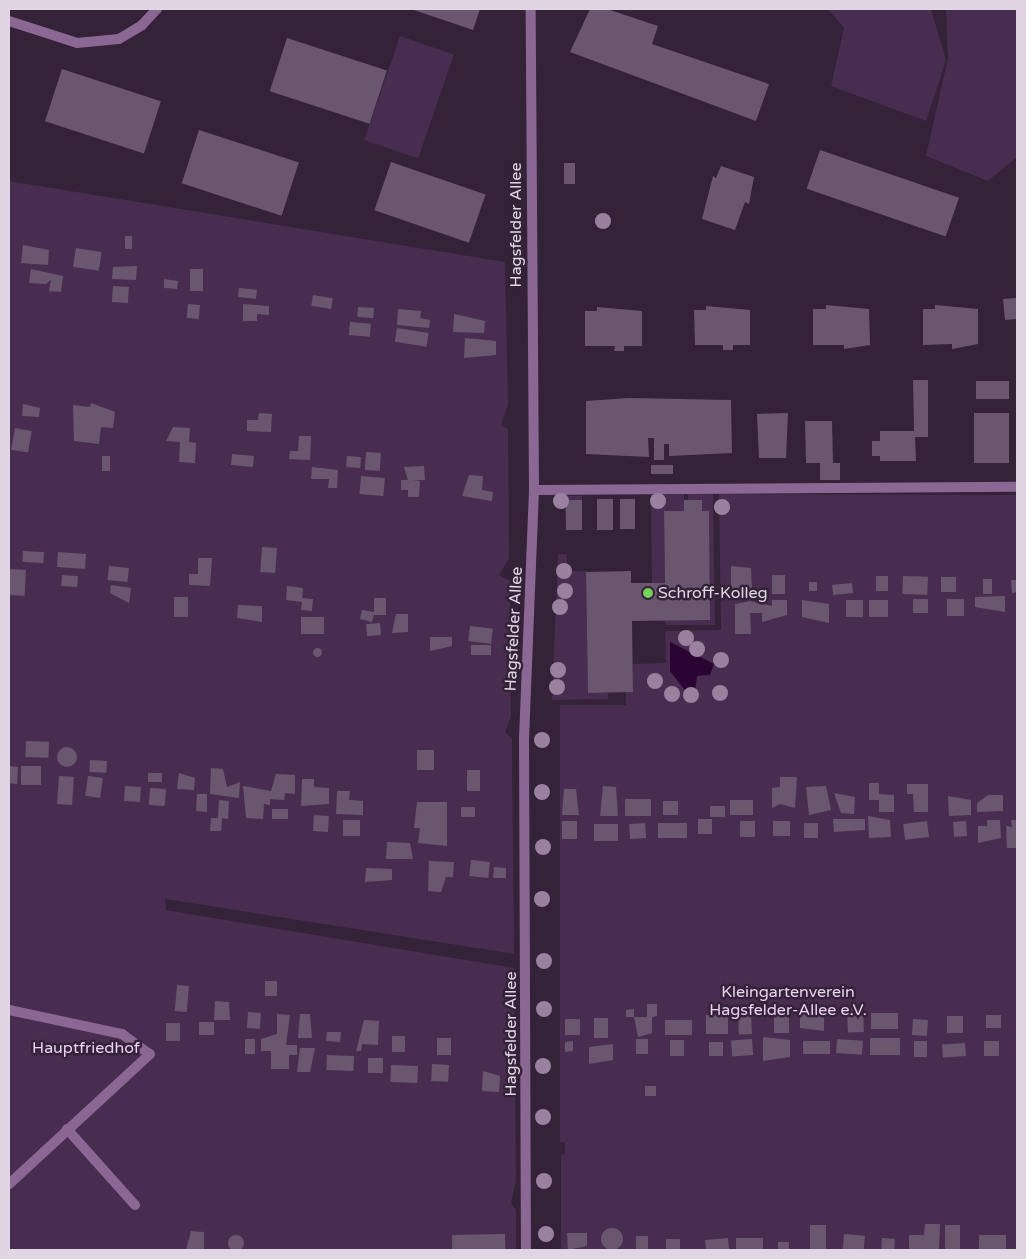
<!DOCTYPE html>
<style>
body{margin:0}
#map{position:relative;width:1026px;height:1259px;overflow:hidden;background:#332238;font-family:"Varela Round",sans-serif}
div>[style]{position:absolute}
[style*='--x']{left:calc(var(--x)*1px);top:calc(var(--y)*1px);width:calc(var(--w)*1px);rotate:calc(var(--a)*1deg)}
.green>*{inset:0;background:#482d50;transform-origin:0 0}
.water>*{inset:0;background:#2a0433}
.building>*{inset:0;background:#6a576f;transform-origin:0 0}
.round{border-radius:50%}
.service>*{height:10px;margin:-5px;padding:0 5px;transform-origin:5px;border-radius:5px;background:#8b6794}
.minor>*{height:10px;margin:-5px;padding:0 5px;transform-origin:5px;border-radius:5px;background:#8b6794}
.trees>*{width:16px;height:16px;margin:-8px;border-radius:50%;background:#99819f}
.dots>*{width:14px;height:14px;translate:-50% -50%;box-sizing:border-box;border:2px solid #332238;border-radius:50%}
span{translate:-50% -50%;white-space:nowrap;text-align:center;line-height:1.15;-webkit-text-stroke:5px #332238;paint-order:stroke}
.street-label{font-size:16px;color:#e0d5e3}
.poi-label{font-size:16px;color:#e0d5e3}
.left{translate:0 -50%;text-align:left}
.park-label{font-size:16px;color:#eccff3}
.frame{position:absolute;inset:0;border:10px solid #e0d5e3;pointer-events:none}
</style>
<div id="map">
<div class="green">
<i style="clip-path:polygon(828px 9px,931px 9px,946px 60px,926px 121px,831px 86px,844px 28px)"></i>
<i style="clip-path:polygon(946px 9px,1017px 9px,1017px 157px,988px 181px,926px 156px,948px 58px)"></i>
<i style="left:400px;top:36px;width:57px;height:110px;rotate:19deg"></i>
<i style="clip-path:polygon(9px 181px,505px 262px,508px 404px,501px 425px,508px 429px,509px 558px,499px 575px,510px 581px,511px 716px,505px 732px,512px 739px,514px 954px,165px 899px,166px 910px,514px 968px,516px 1181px,511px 1203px,516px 1210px,516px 1250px,9px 1250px)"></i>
<i style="clip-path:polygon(684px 494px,684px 511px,664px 512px,665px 583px,652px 583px,651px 495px)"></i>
<i style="clip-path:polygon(688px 494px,713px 494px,715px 625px,666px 625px,665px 620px,710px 619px,709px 511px,702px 511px,702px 500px,688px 500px)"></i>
<i style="clip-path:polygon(719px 494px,1017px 495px,1017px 1250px,561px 1250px,561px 1155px,565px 1154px,565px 1142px,560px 1142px,560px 705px,626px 705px,626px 692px,633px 692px,633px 664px,666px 663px,665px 631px,721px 630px)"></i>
<i style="clip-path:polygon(564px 496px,582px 496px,582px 500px,566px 500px,566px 530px)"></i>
<i style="clip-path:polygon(558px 554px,567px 554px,567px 571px,586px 571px,588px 692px,608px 693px,608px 699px,552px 700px)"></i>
</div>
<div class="water">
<i style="clip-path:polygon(670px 642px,714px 664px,710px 675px,697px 676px,695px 692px,687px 693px,670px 671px)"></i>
</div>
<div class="building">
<i style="clip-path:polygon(411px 9px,480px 9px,473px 30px)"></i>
<i style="clip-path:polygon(590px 9px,607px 9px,658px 26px,652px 44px,769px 84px,756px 121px,570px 52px)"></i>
<i style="left:287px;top:38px;width:105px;height:56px;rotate:18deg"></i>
<i style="left:62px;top:69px;width:104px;height:55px;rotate:18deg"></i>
<i style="left:199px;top:130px;width:105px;height:56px;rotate:18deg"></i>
<i style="left:820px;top:150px;width:147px;height:41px;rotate:19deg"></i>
<i style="left:391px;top:162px;width:100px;height:51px;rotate:19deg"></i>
<i style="left:575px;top:163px;width:21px;height:11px;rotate:90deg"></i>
<i style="clip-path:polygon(721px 166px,754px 177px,749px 204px,745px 202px,735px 230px,702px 219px,713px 176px,716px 178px)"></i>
<i style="left:125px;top:236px;width:7px;height:13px"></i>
<i style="clip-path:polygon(23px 245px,49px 250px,48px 265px,21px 263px)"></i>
<i style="left:76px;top:248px;width:26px;height:19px;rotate:9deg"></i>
<i style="clip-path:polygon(137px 266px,136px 280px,112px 279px,113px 267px)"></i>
<i style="clip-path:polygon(31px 269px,63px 276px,61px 292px,49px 291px,51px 280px,46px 284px,29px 283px)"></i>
<i style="left:190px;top:269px;width:13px;height:22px"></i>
<i style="clip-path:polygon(164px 279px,178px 281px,177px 289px,164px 288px)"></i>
<i style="left:113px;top:286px;width:16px;height:16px;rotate:4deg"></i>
<i style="left:239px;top:288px;width:18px;height:9px;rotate:6deg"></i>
<i style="left:313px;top:295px;width:20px;height:11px;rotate:9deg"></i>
<i style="clip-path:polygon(1017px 298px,1017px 319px,1005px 320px,1003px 299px)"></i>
<i style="left:188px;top:304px;width:12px;height:14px;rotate:5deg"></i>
<i style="clip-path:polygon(243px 304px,269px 306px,269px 315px,257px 314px,257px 321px,243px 321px)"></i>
<i style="clip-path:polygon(826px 305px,869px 309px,870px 345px,844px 349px,844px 345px,813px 345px,813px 309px,826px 309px)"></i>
<i style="clip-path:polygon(935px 305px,978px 309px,978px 344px,952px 349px,952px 344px,923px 345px,923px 309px,935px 309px)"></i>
<i style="clip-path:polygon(706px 306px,750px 310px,750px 345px,733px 345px,733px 350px,723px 350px,723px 345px,695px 345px,694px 310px,706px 310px)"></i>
<i style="left:358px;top:307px;width:16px;height:10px;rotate:4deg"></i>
<i style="clip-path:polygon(597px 307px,642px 311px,642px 346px,624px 346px,624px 351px,614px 351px,615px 346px,585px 346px,585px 311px,597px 311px)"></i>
<i style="clip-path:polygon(398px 309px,421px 311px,420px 318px,430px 320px,429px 328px,397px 325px)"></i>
<i style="clip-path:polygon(454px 314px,485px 321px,484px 333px,453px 332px)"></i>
<i style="left:350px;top:322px;width:21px;height:13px;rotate:5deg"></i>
<i style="left:397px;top:328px;width:32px;height:14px;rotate:9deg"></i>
<i style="clip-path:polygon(465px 338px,496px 341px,496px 355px,464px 358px)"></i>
<i style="clip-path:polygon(913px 380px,928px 380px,928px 437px,915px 437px,916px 461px,880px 461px,880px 456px,872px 456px,872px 441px,880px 441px,880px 431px,914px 431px)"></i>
<i style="left:976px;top:381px;width:33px;height:18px"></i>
<i style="clip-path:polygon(629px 398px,731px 400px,732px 453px,669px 456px,669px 444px,664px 444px,664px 460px,654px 460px,654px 438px,648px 438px,649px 457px,586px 454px,586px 401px)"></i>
<i style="clip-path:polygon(91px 403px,115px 412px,113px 428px,101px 427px,99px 444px,74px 441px,73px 405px,90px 407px)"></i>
<i style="clip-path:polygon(23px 404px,40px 408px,39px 417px,22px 416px)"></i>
<i style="clip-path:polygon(259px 413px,272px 414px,271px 432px,247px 431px,247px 420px,258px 420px)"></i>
<i style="clip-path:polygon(788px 413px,786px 458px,759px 458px,757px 414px)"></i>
<i style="left:974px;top:413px;width:35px;height:50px"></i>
<i style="clip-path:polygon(805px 421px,832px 421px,833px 463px,840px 463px,840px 480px,820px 480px,820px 463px,806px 463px)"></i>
<i style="clip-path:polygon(173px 427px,190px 428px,189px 442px,196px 443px,195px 463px,179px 462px,180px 442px,166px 441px)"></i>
<i style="left:15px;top:428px;width:17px;height:22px;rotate:10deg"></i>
<i style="clip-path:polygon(299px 436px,311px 436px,310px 460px,289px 459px,290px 451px,298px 451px)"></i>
<i style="left:366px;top:452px;width:15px;height:18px;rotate:4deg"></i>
<i style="left:232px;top:454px;width:22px;height:11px;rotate:5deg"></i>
<i style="left:102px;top:456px;width:8px;height:15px"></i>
<i style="left:347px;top:456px;width:14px;height:11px;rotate:4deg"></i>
<i style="left:651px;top:465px;width:22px;height:9px"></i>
<i style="clip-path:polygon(424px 466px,425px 480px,413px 480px,420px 481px,419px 497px,408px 497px,408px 490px,401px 490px,401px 480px,408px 480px,404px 467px)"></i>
<i style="clip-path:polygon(312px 467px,338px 470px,337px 488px,328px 488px,329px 479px,311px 479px)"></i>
<i style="clip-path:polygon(469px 475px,483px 476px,482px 490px,493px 492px,492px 501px,462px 496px)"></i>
<i style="left:361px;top:476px;width:24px;height:18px;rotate:5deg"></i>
<i style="left:597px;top:499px;width:16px;height:31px"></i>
<i style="left:620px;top:499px;width:15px;height:30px"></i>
<i style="left:566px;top:500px;width:16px;height:30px"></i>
<i style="clip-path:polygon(684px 500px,702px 500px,702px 511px,709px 511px,710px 620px,632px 621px,633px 692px,588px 693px,586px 572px,631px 571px,631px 583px,665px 583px,664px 511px,684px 511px)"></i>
<i style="left:262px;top:547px;width:15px;height:25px;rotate:4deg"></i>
<i style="left:23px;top:551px;width:21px;height:11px;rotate:3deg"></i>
<i style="left:58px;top:552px;width:28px;height:15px;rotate:4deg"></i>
<i style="clip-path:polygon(198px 558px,212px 558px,210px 586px,189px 585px,189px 574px,198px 574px)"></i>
<i style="left:109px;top:566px;width:20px;height:14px;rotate:6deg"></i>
<i style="clip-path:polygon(731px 566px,751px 568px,752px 590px,744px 590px,744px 596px,734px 596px,731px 591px)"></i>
<i style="left:9px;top:569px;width:17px;height:26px;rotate:3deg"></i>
<i style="left:62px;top:575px;width:16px;height:11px;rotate:4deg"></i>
<i style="left:772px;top:575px;width:13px;height:19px"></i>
<i style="left:876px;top:576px;width:12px;height:15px"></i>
<i style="left:903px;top:576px;width:25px;height:18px;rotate:2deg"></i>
<i style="left:956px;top:577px;width:15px;height:15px;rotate:90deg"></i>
<i style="left:992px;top:579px;width:15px;height:9px;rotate:90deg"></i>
<i style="clip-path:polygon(1011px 580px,1017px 580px,1017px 592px,1012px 593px)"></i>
<i style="left:809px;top:582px;width:8px;height:9px"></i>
<i style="left:852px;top:583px;width:10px;height:20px;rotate:84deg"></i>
<i style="clip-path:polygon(111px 585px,131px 588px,129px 603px,110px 593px)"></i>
<i style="clip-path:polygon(287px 586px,303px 588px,302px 598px,313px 599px,312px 611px,301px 610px,302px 602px,286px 600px)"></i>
<i style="clip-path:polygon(1005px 596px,1005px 612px,975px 607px,975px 597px)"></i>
<i style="left:174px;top:597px;width:14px;height:20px"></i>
<i style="clip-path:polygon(374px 598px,386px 598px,386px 615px,374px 615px,372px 622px,360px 619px,362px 610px,374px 612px)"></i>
<i style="left:913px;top:599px;width:15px;height:14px"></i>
<i style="left:947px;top:599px;width:17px;height:17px"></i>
<i style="clip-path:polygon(772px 600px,787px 600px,787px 615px,762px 622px,762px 613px,750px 613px,751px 634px,735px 634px,735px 604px,750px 601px,772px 606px)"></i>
<i style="clip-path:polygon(802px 600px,829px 604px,829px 623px,802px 617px)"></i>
<i style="left:846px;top:600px;width:17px;height:17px"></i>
<i style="left:869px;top:600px;width:19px;height:17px"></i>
<i style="clip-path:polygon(238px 605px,262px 606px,262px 622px,237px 618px)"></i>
<i style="clip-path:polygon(396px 614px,408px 614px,408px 632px,392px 633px)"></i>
<i style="left:324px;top:617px;width:17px;height:23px;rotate:90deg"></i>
<i style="left:380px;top:623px;width:12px;height:14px;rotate:85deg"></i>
<i style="left:470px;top:626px;width:23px;height:15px;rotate:7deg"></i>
<i style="clip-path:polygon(430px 637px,452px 637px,452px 646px,430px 651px)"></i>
<i style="left:471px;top:645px;width:20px;height:10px"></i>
<i class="round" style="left:312.5px;top:647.5px;width:9px;height:9px"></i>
<i style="left:26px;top:741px;width:23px;height:16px;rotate:2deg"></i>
<i class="round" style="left:57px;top:747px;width:20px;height:20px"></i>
<i style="left:417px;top:750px;width:17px;height:20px"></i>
<i style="left:90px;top:760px;width:17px;height:12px;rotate:3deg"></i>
<i style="clip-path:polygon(9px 766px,18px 767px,17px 784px,9px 783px)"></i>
<i style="left:21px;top:766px;width:20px;height:19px"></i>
<i style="clip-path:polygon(211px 768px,223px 769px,227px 787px,240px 782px,239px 798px,210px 794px)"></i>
<i style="left:467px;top:770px;width:13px;height:21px"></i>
<i style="left:148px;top:773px;width:14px;height:9px"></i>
<i style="clip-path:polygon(179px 773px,195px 778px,194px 790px,177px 789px)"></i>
<i style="clip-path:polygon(276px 774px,295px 775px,295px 794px,285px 793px,284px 800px,270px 799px,270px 805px,264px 804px,263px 819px,246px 818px,243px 786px,271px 791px)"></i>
<i style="left:59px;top:776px;width:15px;height:28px;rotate:4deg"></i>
<i style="left:88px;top:776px;width:15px;height:20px;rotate:8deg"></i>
<i style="clip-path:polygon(780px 777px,797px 777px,795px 808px,780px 804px,772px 808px,772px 788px,780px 787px)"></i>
<i style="clip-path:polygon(302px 779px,314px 779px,314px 787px,329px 788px,329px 804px,301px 806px)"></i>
<i style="clip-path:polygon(869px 783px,879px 783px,879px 794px,894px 795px,894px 812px,879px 812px,879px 800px,869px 800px)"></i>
<i style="clip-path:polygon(907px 784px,928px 784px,928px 812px,914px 812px,913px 794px,907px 794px)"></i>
<i style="left:125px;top:786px;width:16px;height:15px;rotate:4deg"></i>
<i style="clip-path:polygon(603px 786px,616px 787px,618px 816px,600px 816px)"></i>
<i style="clip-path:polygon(826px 786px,831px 810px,809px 815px,806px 787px)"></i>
<i style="left:150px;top:788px;width:16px;height:17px;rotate:4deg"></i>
<i style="clip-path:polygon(564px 789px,576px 789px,579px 815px,562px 815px)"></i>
<i style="clip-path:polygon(337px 791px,350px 791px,349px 800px,363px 801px,363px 815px,336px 814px)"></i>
<i style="clip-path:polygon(834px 793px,855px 797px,854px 814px,841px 813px)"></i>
<i style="clip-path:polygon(197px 794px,207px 794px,207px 812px,196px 811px)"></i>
<i style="clip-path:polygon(988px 795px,1003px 795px,1003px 811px,977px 812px,977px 803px)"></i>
<i style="clip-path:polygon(948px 796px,971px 800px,971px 815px,949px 816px)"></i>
<i style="left:625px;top:799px;width:26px;height:17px"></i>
<i style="clip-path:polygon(219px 800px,229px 801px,228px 819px,222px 818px,221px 831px,210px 831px,211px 818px,218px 818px)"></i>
<i style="left:730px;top:800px;width:23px;height:15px"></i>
<i style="left:663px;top:801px;width:15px;height:14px"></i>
<i style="clip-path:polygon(417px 802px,447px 802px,447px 846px,418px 843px,420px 828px,414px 828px)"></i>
<i style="left:725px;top:806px;width:11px;height:15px;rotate:90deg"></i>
<i style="left:461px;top:807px;width:14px;height:10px"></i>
<i style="left:272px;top:809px;width:16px;height:10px"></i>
<i style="left:314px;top:815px;width:15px;height:16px;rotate:4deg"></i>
<i style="clip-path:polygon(868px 816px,890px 820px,891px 837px,869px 838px)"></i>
<i style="left:698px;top:819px;width:14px;height:15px"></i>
<i style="clip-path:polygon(833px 819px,865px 819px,865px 830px,834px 832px)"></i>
<i style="left:343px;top:820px;width:17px;height:16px"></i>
<i style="clip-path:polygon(987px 820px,1000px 820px,1001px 838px,978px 843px,978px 826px,987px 826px)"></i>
<i style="clip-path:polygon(1011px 820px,1017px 820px,1017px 848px,1007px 848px,1006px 826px,1012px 827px)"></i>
<i style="left:562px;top:821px;width:15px;height:18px"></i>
<i style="left:740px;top:821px;width:15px;height:16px"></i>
<i style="left:790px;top:821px;width:15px;height:17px;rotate:90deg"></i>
<i style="left:927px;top:821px;width:16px;height:24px;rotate:83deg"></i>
<i style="left:966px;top:821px;width:15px;height:13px;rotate:86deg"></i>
<i style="left:645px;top:823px;width:15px;height:16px;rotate:86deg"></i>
<i style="left:658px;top:823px;width:29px;height:15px"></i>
<i style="left:804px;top:823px;width:14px;height:15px"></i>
<i style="left:594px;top:824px;width:24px;height:17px"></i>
<i style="clip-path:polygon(387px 842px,410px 843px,413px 859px,386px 859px)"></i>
<i style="left:471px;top:860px;width:19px;height:16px;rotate:6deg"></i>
<i style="clip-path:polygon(429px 861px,454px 862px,453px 877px,446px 877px,441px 892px,428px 891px)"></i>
<i style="clip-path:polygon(494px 867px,506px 868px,506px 878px,493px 878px)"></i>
<i style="clip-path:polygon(366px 868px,392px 869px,392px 880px,365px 882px)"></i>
<i style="left:265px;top:981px;width:12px;height:15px"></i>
<i style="left:177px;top:985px;width:12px;height:26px;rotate:5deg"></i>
<i style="clip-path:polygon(215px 1001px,229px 1002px,230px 1020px,214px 1020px)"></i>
<i style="clip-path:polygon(647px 1004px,657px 1004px,657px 1016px,652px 1017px,652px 1033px,638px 1037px,634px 1017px,626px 1017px,626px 1010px,634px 1009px,634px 1017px,647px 1017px)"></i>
<i style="left:863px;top:1007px;width:25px;height:16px;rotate:88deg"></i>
<i style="left:751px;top:1008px;width:26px;height:13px;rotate:88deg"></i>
<i style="clip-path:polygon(800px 1010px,824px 1013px,824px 1031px,800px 1028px)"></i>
<i style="left:248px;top:1012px;width:13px;height:16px;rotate:4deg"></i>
<i style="left:898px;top:1013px;width:16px;height:27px;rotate:90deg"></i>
<i style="clip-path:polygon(277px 1014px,290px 1015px,286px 1045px,297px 1045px,297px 1055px,289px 1055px,289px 1069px,271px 1069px,271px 1051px,261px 1051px,261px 1039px,277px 1034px)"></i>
<i style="clip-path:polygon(300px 1014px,310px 1014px,312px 1038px,298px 1038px)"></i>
<i style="left:706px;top:1015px;width:22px;height:19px"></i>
<i style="left:986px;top:1015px;width:15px;height:13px"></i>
<i style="left:774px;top:1016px;width:15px;height:17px"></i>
<i style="left:947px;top:1016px;width:16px;height:17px"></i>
<i style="left:608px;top:1018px;width:20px;height:14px;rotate:90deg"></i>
<i style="left:565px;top:1019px;width:15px;height:16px"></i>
<i style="left:913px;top:1019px;width:15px;height:16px;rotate:4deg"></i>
<i style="clip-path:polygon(364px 1020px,379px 1021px,378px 1045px,362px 1044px,361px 1051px,356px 1051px)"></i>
<i style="left:665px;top:1020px;width:27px;height:15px"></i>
<i style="left:199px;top:1022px;width:15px;height:13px"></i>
<i style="left:166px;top:1023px;width:14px;height:18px"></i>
<i style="clip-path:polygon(327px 1032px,341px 1032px,340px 1042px,326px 1041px)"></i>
<i style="left:392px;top:1036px;width:13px;height:16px"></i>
<i style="clip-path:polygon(763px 1037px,790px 1040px,790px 1057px,763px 1061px)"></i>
<i style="left:437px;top:1038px;width:14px;height:17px"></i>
<i style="left:900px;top:1038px;width:17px;height:30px;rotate:90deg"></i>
<i style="left:245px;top:1039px;width:10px;height:15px"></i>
<i style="left:636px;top:1039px;width:12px;height:15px"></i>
<i style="left:752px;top:1039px;width:16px;height:21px;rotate:86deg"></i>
<i style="left:837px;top:1039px;width:26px;height:14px;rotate:4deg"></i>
<i style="left:684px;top:1040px;width:16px;height:14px;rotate:90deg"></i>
<i style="clip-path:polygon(573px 1041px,573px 1051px,565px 1052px,565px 1042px)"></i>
<i style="left:803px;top:1041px;width:27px;height:13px"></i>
<i style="left:914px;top:1041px;width:13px;height:16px"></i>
<i style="left:999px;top:1041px;width:15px;height:15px;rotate:90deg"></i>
<i style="left:709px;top:1042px;width:14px;height:14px"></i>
<i style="left:965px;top:1043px;width:13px;height:23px;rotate:86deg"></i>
<i style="clip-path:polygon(613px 1044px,613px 1060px,589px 1064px,589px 1047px)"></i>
<i style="clip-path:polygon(300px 1048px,315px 1048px,310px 1072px,297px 1072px)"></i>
<i style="left:327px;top:1055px;width:27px;height:15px;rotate:2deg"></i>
<i style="left:368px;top:1058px;width:15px;height:15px"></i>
<i style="left:432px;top:1064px;width:17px;height:17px;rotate:3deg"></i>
<i style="left:391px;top:1065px;width:27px;height:17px;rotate:2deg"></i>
<i style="clip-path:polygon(483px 1071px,500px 1076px,499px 1092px,482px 1091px)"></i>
<i style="left:645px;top:1086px;width:11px;height:10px"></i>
<i style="clip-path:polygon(925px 1224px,940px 1224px,939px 1250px,909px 1250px,909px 1235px,924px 1235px)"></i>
<i style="left:826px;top:1225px;width:25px;height:16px;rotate:90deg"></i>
<i style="left:945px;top:1225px;width:15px;height:25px"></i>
<i class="round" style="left:601px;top:1228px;width:22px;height:22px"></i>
<i style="clip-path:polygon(191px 1231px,204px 1232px,204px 1250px,186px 1250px)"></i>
<i style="clip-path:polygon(567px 1233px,587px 1233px,587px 1246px,568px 1250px)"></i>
<i style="left:844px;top:1234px;width:21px;height:16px;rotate:5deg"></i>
<i class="round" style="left:228px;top:1235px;width:16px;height:16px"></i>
<i style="left:452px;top:1235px;width:53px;height:15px;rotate:-1deg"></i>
<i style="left:979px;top:1235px;width:27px;height:15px"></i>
<i style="left:636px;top:1236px;width:12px;height:14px"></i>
<i style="left:728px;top:1238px;width:12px;height:23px;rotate:85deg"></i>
<i style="left:736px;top:1238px;width:27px;height:12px"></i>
<i style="left:882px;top:1238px;width:13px;height:12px;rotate:4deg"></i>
<i style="left:666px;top:1239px;width:14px;height:11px"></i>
<i style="left:778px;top:1242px;width:11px;height:8px"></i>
</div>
<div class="service">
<i style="--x:534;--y:490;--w:483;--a:-0.4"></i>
<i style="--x:524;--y:739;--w:511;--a:89.78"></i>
<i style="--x:9;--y:1010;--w:116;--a:12"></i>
<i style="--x:122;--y:1034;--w:34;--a:36"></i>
<i style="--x:150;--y:1054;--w:192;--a:137.3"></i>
<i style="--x:67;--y:1129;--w:102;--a:48.2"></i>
</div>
<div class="minor">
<i style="--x:9;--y:21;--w:71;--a:17.9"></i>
<i style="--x:77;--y:43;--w:42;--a:-5.4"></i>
<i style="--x:119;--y:39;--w:27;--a:-31"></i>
<i style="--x:142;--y:25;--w:22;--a:-47"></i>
<i style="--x:524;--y:739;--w:249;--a:-87.7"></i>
<i style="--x:534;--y:490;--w:481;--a:-90.4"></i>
</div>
<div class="trees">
<i style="left:603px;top:221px"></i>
<i style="left:561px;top:501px"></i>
<i style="left:658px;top:501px"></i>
<i style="left:722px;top:507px"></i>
<i style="left:564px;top:571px"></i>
<i style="left:565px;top:591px"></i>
<i style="left:560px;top:607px"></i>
<i style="left:686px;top:638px"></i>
<i style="left:697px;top:649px"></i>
<i style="left:721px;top:660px"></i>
<i style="left:558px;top:670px"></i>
<i style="left:655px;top:681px"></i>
<i style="left:557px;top:687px"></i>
<i style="left:720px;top:693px"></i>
<i style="left:672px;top:694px"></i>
<i style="left:691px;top:695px"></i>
<i style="left:542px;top:740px"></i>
<i style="left:542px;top:792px"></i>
<i style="left:543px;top:847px"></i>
<i style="left:542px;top:899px"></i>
<i style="left:544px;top:961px"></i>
<i style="left:544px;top:1009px"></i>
<i style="left:543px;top:1066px"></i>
<i style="left:543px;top:1117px"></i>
<i style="left:544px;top:1181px"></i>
<i style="left:546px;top:1234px"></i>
</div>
<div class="dots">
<i style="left:648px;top:593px;background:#76d25a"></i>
</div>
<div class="street-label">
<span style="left:516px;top:225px;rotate:-90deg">Hagsfelder Allee</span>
<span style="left:514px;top:629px;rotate:-87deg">Hagsfelder Allee</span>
<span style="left:511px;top:1034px;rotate:-90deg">Hagsfelder Allee</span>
</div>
<div class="poi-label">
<span class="left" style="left:658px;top:593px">Schroff-Kolleg</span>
</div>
<div class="park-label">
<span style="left:788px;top:1001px">Kleingartenverein<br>Hagsfelder-Allee e.V.</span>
<span style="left:86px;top:1048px">Hauptfriedhof</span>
</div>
<div class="frame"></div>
</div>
